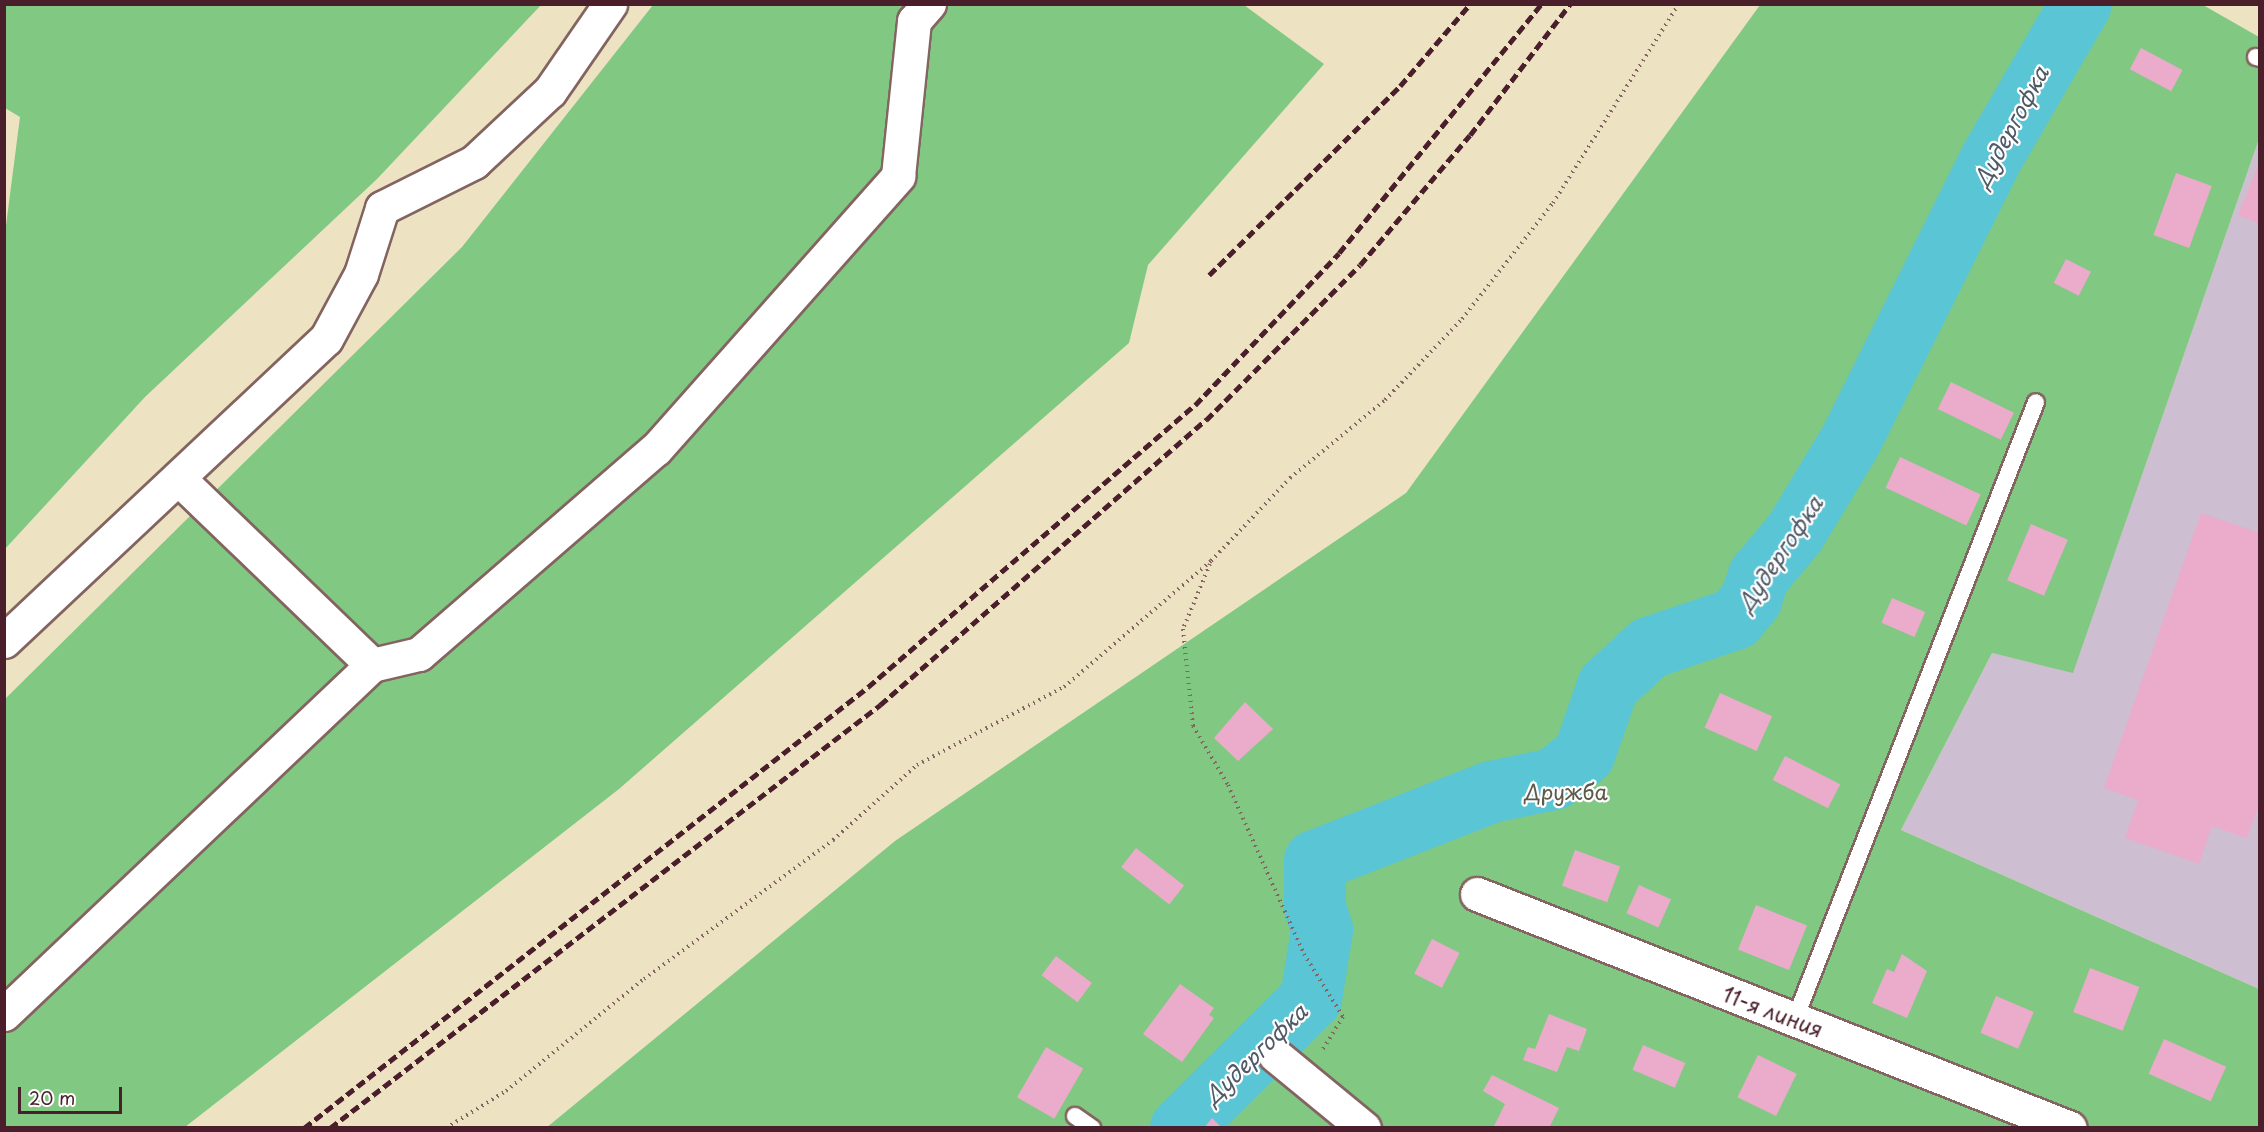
<!DOCTYPE html>
<meta charset="utf-8">
<style>
body{margin:0}
#map{position:relative;width:2264px;height:1132px;overflow:hidden;background:#ede3c3;font-family:"Playpen Sans",sans-serif}
div>[style]{position:absolute}
[style*='--x']{left:calc(var(--x)*1px);top:calc(var(--y)*1px);width:calc(var(--w)*1px);rotate:calc(var(--a)*1deg)}
.industrial>*{inset:0;background:#cebed1}
.green>*{inset:0;background:#81c883}
.river>*{height:62px;margin:-31px;padding:0 31px;transform-origin:31px;border-radius:31px;background:#5ac5d5}
.building>*{inset:0;background:#ebabca;transform-origin:0 0}
.path>*{height:4px;margin-top:-2px;transform-origin:0;background:repeating-linear-gradient(90deg,#836460 0 1.5px,transparent 0 6px)}
.roads{filter:drop-shadow(2px 0 #836460) drop-shadow(-2px 0 #836460) drop-shadow(0 2px #836460) drop-shadow(0 -2px #836460)}
.lane>*{height:16px;margin:-8px;padding:0 8px;transform-origin:8px;border-radius:8px;background:#fff}
.street>*{height:33px;margin:-16.5px;padding:0 16.5px;transform-origin:16.5px;border-radius:16.5px;background:#fff}
.rail>*{height:4.5px;margin-top:-2.25px;transform-origin:0;background:repeating-linear-gradient(90deg,#4a1f2b 0 9px,transparent 0 13.5px)}
span{translate:-50% -50%;white-space:nowrap;text-align:center;line-height:1.15;-webkit-text-stroke:4.5px #fff;paint-order:stroke}
.park-label{font-size:21px;color:#5d5a4a}
.street-label{font-size:21px;color:#4a1f2b}
.water-label{font-size:22px;color:#505966;font-style:italic}
.frame{position:absolute;inset:0;border:6px solid #4a1f2b;pointer-events:none}
.scale{position:absolute;left:18px;top:1087px;width:104px;height:27px;box-sizing:border-box;border:3px solid #4a1f2b;border-top:0;padding-left:8px;font-size:18px;line-height:21px;white-space:nowrap;color:#4a1f2b;-webkit-text-stroke:4px #fff;paint-order:stroke}
</style>
<div id="map">
<div class="industrial">
<i style="clip-path:polygon(2259px 139px,2259px 989px,1901px 830px,1992px 653px,2073px 672px)"></i>
</div>
<div class="green">
<i style="clip-path:polygon(5px 4px,541px 5px,377px 179px,145px 397px,5px 549px,4px 241px,20px 117px,5px 108px)"></i>
<i style="clip-path:polygon(653px 5px,1244px 5px,1324px 64px,1148px 265px,1129px 343px,619px 789px,185px 1127px,5px 1128px,5px 699px,462px 247px)"></i>
<i style="clip-path:polygon(1760px 5px,2203px 5px,2259px 37px,2259px 139px,2073px 673px,1992px 653px,1901px 830px,2259px 989px,2259px 1127px,546px 1128px,895px 841px,1406px 493px)"></i>
</div>
<div class="river">
<i style="--x:1181;--y:1128;--w:183;--a:-44.8"></i>
<i style="--x:1311;--y:999;--w:70;--a:-80.9"></i>
<i style="--x:1322;--y:930;--w:24;--a:-107"></i>
<i style="--x:1315;--y:907;--w:46;--a:-90"></i>
<i style="--x:1315;--y:861;--w:189;--a:-21.4"></i>
<i style="--x:1491;--y:792;--w:64;--a:-11.7"></i>
<i style="--x:1554;--y:779;--w:38;--a:-39"></i>
<i style="--x:1584;--y:755;--w:73;--a:-70.8"></i>
<i style="--x:1608;--y:686;--w:56;--a:-42.8"></i>
<i style="--x:1649;--y:648;--w:91;--a:-18.6"></i>
<i style="--x:1735;--y:619;--w:25;--a:-50"></i>
<i style="--x:1751;--y:600;--w:25;--a:-72"></i>
<i style="--x:1759;--y:576;--w:56;--a:-50.1"></i>
<i style="--x:1795;--y:533;--w:106;--a:-58.9"></i>
<i style="--x:1850;--y:442;--w:316;--a:-63.5"></i>
<i style="--x:1991;--y:159;--w:179;--a:-59.9"></i>
</div>
<div class="building">
<i style="left:2141px;top:48px;width:47px;height:24px;rotate:28deg"></i>
<i style="clip-path:polygon(2259px 163px,2260px 163px,2260px 224px,2238px 215px)"></i>
<i style="left:2176px;top:173px;width:38px;height:66px;rotate:20deg"></i>
<i style="left:2066px;top:259px;width:28px;height:27px;rotate:27deg"></i>
<i style="left:1951px;top:382px;width:70px;height:30px;rotate:26deg"></i>
<i style="left:1900px;top:457px;width:89px;height:34px;rotate:25deg"></i>
<i style="clip-path:polygon(2201px 513px,2260px 533px,2260px 802px,2247px 838px,2212px 826px,2199px 864px,2125px 838px,2138px 800px,2104px 788px)"></i>
<i style="left:2031px;top:524px;width:40px;height:61px;rotate:23deg"></i>
<i style="left:1892px;top:598px;width:36px;height:27px;rotate:23deg"></i>
<i style="left:1720px;top:693px;width:57px;height:38px;rotate:24deg"></i>
<i style="clip-path:polygon(1245px 702px,1273px 729px,1238px 761px,1214px 738px)"></i>
<i style="left:1785px;top:756px;width:62px;height:27px;rotate:27deg"></i>
<i style="left:1136px;top:848px;width:61px;height:24px;rotate:38deg"></i>
<i style="left:1575px;top:850px;width:48px;height:38px;rotate:20deg"></i>
<i style="left:1639px;top:885px;width:35px;height:31px;rotate:24deg"></i>
<i style="left:1756px;top:905px;width:55px;height:48px;rotate:22deg"></i>
<i style="left:1432px;top:939px;width:31px;height:39px;rotate:27deg"></i>
<i style="clip-path:polygon(1902px 954px,1927px 971px,1907px 1018px,1872px 1003px,1887px 969px,1894px 972px)"></i>
<i style="left:1056px;top:956px;width:45px;height:24px;rotate:37deg"></i>
<i style="left:2090px;top:968px;width:53px;height:47px;rotate:21deg"></i>
<i style="clip-path:polygon(1180px 984px,1214px 1008px,1209px 1015px,1214px 1018px,1182px 1062px,1143px 1034px)"></i>
<i style="left:1996px;top:996px;width:41px;height:40px;rotate:23deg"></i>
<i style="clip-path:polygon(1549px 1014px,1587px 1029px,1579px 1051px,1567px 1047px,1557px 1072px,1523px 1060px,1528px 1047px,1535px 1049px)"></i>
<i style="left:2164px;top:1039px;width:68px;height:38px;rotate:24deg"></i>
<i style="left:1643px;top:1045px;width:46px;height:27px;rotate:23deg"></i>
<i style="left:1046px;top:1047px;width:43px;height:58px;rotate:30deg"></i>
<i style="left:1758px;top:1055px;width:43px;height:47px;rotate:26deg"></i>
<i style="clip-path:polygon(1492px 1075px,1559px 1108px,1549px 1128px,1493px 1128px,1505px 1104px,1483px 1091px)"></i>
<i style="clip-path:polygon(1212px 1118px,1222px 1128px,1204px 1128px)"></i>
</div>
<div class="path">
<i style="--x:1210;--y:564;--w:70;--a:112.6"></i>
<i style="--x:1183;--y:629;--w:98;--a:84.1"></i>
<i style="--x:1193;--y:726;--w:69;--a:59.3"></i>
<i style="--x:1228;--y:785;--w:185;--a:65.8"></i>
<i style="--x:1304;--y:954;--w:74;--a:58.2"></i>
<i style="--x:1343;--y:1017;--w:39;--a:122"></i>
<i style="--x:446;--y:1128;--w:70;--a:-31.7"></i>
<i style="--x:506;--y:1091;--w:178;--a:-39.1"></i>
<i style="--x:644;--y:979;--w:235;--a:-36.3"></i>
<i style="--x:833;--y:840;--w:113;--a:-41.8"></i>
<i style="--x:917;--y:765;--w:166;--a:-28"></i>
<i style="--x:1064;--y:687;--w:194;--a:-40.6"></i>
<i style="--x:1211;--y:561;--w:115;--a:-46.4"></i>
<i style="--x:1290;--y:478;--w:123;--a:-39.4"></i>
<i style="--x:1385;--y:400;--w:112;--a:-46.5"></i>
<i style="--x:1462;--y:319;--w:147;--a:-51.9"></i>
<i style="--x:1553;--y:203;--w:236;--a:-57.7"></i>
</div>
<div class="roads">
<div class="lane">
<i style="--x:2256;--y:57;--w:4;--a:14"></i>
<i style="--x:1795;--y:1019;--w:662;--a:-68.66"></i>
<i style="--x:1075;--y:1116;--w:21;--a:35"></i>
</div>
<div class="street">
<i style="--x:178;--y:478;--w:269;--a:43.9"></i>
<i style="--x:4;--y:641;--w:441;--a:-43.2"></i>
<i style="--x:326;--y:339;--w:74;--a:-61.7"></i>
<i style="--x:361;--y:274;--w:69;--a:-72.3"></i>
<i style="--x:382;--y:208;--w:103;--a:-26.6"></i>
<i style="--x:474;--y:162;--w:104;--a:-43.1"></i>
<i style="--x:550;--y:91;--w:106;--a:-55.4"></i>
<i style="--x:1477;--y:894;--w:637;--a:21.53"></i>
<i style="--x:4;--y:1014;--w:507;--a:-43.48"></i>
<i style="--x:372;--y:665;--w:48;--a:-13.2"></i>
<i style="--x:419;--y:654;--w:313;--a:-40.9"></i>
<i style="--x:656;--y:449;--w:365;--a:-48.4"></i>
<i style="--x:898;--y:176;--w:156;--a:-84.1"></i>
<i style="--x:914;--y:21;--w:23;--a:-49"></i>
<i style="--x:1275;--y:1055;--w:115;--a:39.4"></i>
</div>
</div>
<div class="rail">
<i style="--x:1209;--y:275;--w:269;--a:-44.7"></i>
<i style="--x:1400;--y:86;--w:108;--a:-49.5"></i>
<i style="--x:304;--y:1128;--w:716;--a:-38.02"></i>
<i style="--x:868;--y:687;--w:432;--a:-40.8"></i>
<i style="--x:1195;--y:405;--w:209;--a:-46.5"></i>
<i style="--x:1339;--y:253;--w:321;--a:-50.9"></i>
<i style="--x:330;--y:1128;--w:694;--a:-37.56"></i>
<i style="--x:880;--y:705;--w:433;--a:-41.2"></i>
<i style="--x:1206;--y:420;--w:218;--a:-45.2"></i>
<i style="--x:1360;--y:265;--w:170;--a:-49.8"></i>
<i style="--x:1470;--y:135;--w:165;--a:-52.6"></i>
</div>
<div class="park-label">
<span style="left:1566px;top:791px">Дружба</span>
</div>
<div class="street-label">
<span style="left:1773px;top:1011px;rotate:21deg">11-я линия</span>
</div>
<div class="water-label">
<span style="left:2010px;top:126px;rotate:-62deg">Дудергофка</span>
<span style="left:1779px;top:553px;rotate:-56deg">Дудергофка</span>
<span style="left:1255px;top:1053px;rotate:-44deg">Дудергофка</span>
</div>
<div class="frame"></div>
<div class="scale">20 m</div>
</div>
